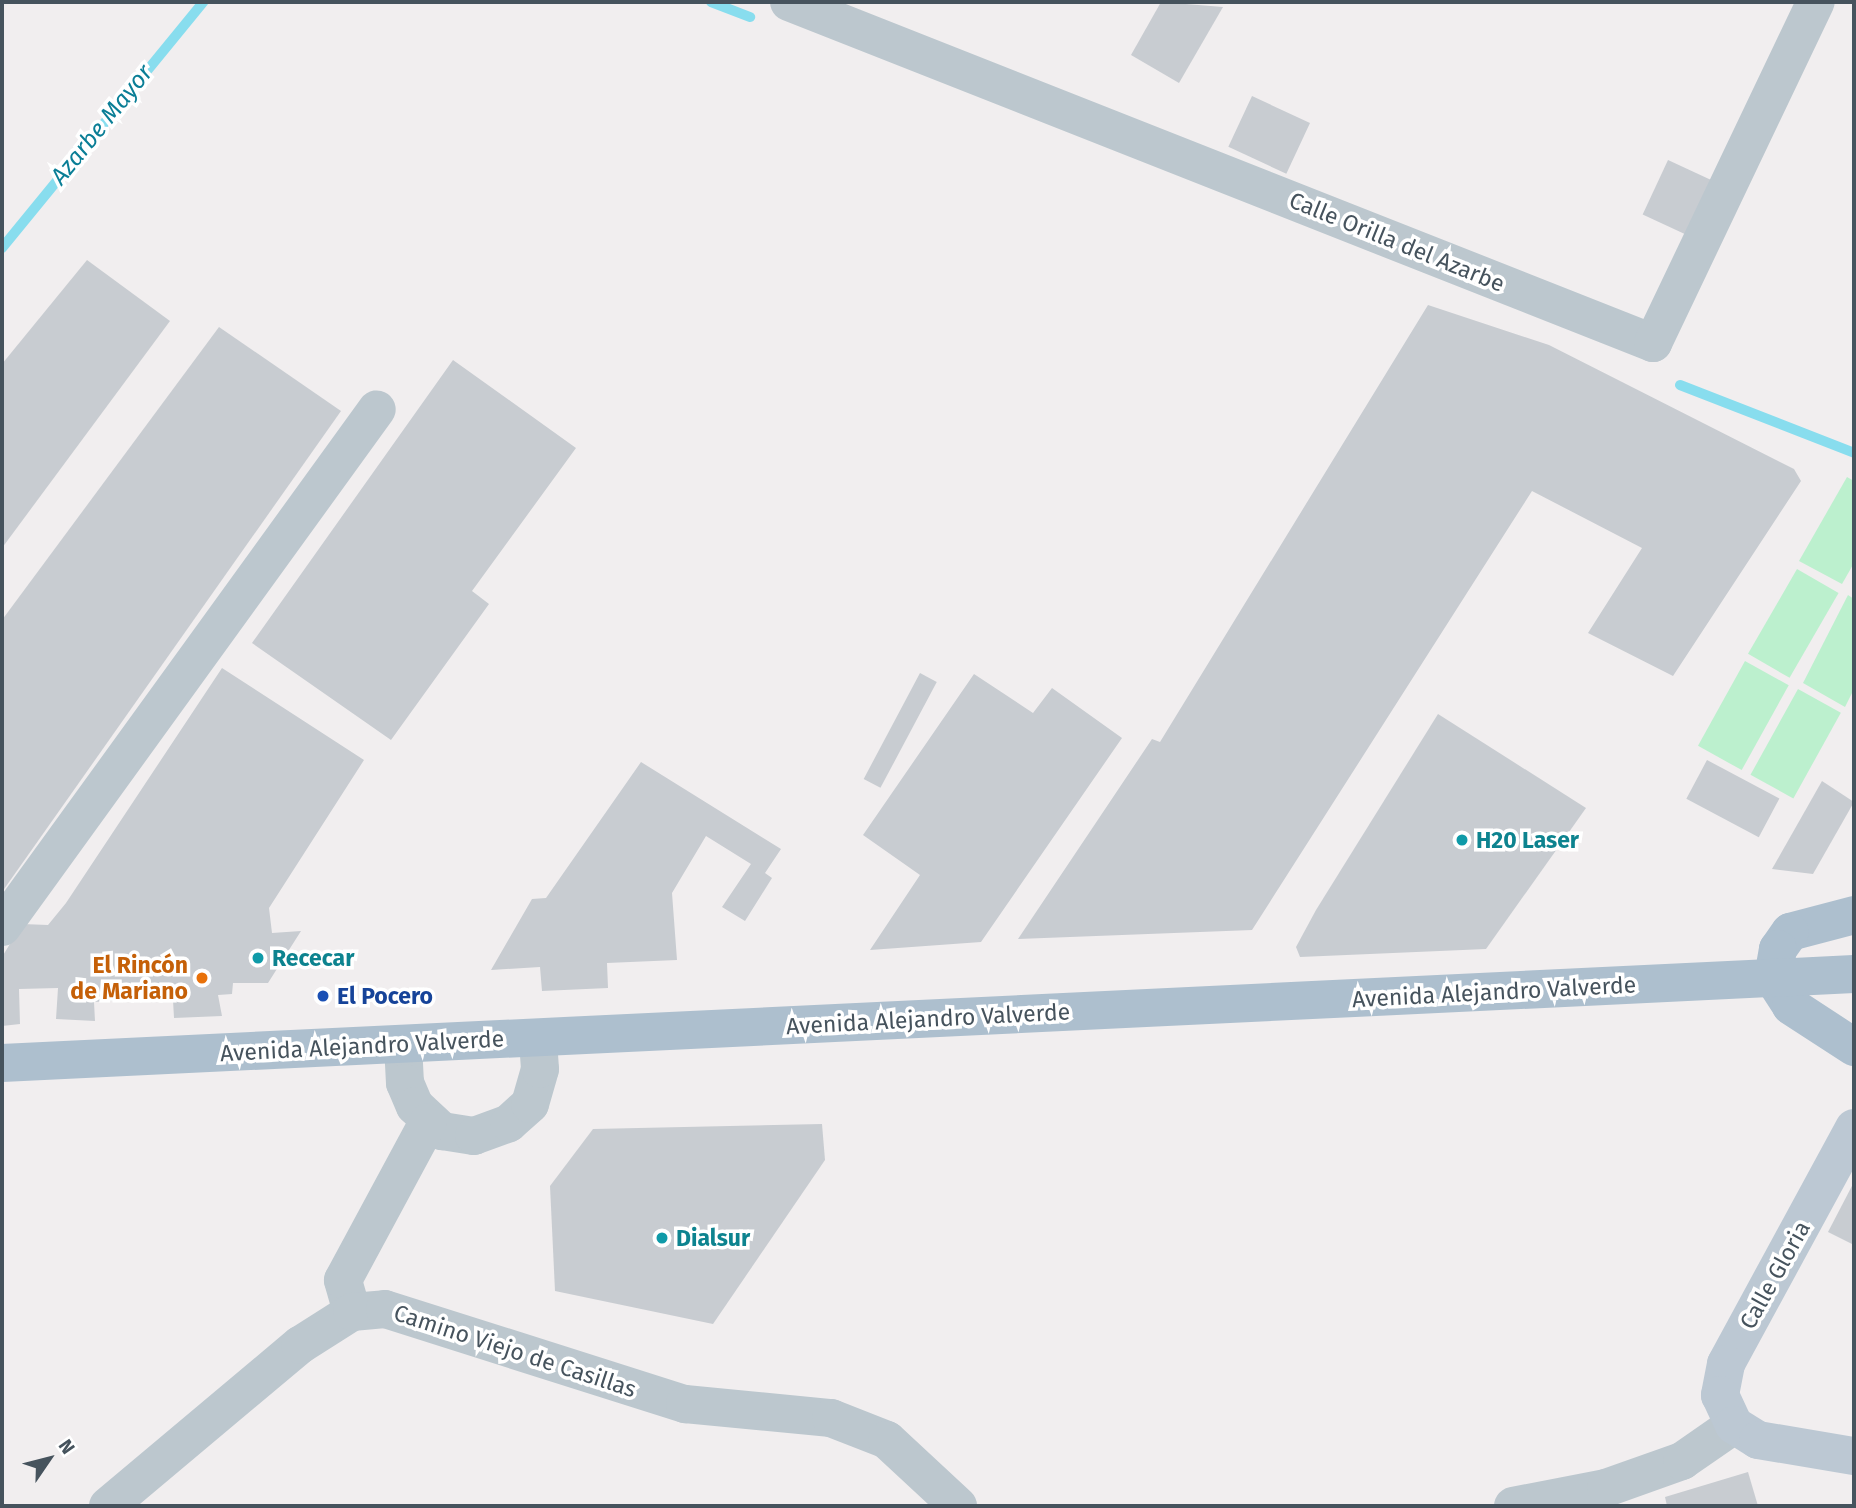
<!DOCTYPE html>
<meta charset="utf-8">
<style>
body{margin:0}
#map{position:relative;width:1856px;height:1508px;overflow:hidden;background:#f1eeef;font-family:"Fira Sans",sans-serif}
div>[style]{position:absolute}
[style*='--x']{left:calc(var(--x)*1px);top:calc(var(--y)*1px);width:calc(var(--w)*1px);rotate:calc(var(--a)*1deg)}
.green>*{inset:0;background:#bcf0ce;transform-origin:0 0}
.stream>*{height:10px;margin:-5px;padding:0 5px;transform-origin:5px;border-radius:5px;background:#8de}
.building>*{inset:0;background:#c8ccd1;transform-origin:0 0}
.street>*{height:38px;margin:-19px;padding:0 19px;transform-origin:19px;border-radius:19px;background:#bcc7ce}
.secondary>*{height:38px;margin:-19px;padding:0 19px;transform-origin:19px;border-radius:19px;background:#bcc8d3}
.primary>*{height:38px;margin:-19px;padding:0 19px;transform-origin:19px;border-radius:19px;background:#adbfce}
.dots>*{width:19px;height:19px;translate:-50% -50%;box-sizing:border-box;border:4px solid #fff;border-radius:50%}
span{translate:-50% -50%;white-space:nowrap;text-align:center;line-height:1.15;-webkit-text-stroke:7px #fff;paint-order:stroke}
.street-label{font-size:23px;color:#46535d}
.culture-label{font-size:23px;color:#0d838f;font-weight:700}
.left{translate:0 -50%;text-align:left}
.food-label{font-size:23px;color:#c56008;font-weight:700}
.right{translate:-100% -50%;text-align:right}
.transit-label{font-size:23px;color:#164399;font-weight:700}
.water-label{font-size:24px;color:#0a7e96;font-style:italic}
.frame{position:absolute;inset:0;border:4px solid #46535d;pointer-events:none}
.north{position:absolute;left:14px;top:1424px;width:70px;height:70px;-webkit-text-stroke:5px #fff;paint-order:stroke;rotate:55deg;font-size:19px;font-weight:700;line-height:28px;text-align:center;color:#46535d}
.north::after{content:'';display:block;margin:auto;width:24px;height:32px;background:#46535d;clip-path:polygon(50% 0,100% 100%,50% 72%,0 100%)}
</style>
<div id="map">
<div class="green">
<i style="clip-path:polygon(1847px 477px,1854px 481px,1854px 563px,1842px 584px,1799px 561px)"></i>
<i style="left:1797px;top:569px;width:48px;height:98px;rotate:30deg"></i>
<i style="clip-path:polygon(1848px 595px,1854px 599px,1854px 689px,1845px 707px,1803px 683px)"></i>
<i style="left:1745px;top:661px;width:50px;height:97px;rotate:29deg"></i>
<i style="left:1798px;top:689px;width:49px;height:98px;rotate:29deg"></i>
</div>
<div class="stream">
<i style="--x:711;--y:2;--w:42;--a:21"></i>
<i style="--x:2;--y:248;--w:318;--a:-50.7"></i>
<i style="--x:1680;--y:385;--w:187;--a:21.3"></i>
</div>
<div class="building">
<i style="clip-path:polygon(1161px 2px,1223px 7px,1179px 83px,1131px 55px)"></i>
<i style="left:1252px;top:96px;width:64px;height:56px;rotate:25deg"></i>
<i style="left:1668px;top:160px;width:47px;height:60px;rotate:25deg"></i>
<i style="clip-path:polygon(87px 260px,170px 321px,2px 548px,2px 364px)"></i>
<i style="clip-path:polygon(1428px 305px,1549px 345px,1794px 469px,1801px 481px,1673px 676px,1588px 633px,1642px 548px,1532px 491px,1252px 930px,1018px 939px,1152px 739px,1160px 742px)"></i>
<i style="clip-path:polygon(219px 327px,341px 411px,2px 892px,2px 620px)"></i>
<i style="clip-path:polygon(453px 360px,576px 448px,472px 591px,489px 604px,391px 740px,252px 643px)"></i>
<i style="clip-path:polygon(222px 668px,364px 760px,269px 908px,272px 933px,301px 931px,268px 983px,233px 983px,232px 994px,218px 995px,222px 1016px,174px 1018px,173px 1000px,136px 999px,94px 1002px,95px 1021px,56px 1019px,58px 988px,19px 989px,20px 1024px,2px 1026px,2px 957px,22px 924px,48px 925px,66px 903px)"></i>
<i style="left:920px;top:673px;width:19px;height:120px;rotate:28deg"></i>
<i style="clip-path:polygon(974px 674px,1033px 713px,1052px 688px,1122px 738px,981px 942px,870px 950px,920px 875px,863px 835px)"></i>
<i style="clip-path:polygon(1438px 714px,1586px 808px,1486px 949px,1300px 957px,1296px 947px,1316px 910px)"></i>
<i style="left:1707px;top:760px;width:82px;height:44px;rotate:28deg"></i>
<i style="clip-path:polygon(641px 762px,781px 849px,765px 873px,772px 878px,745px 921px,722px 907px,751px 864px,706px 836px,672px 893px,677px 960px,607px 963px,608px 988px,542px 991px,540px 967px,491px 970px,532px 899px,546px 898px)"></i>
<i style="clip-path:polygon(1822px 781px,1854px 802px,1813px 874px,1772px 869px)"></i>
<i style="clip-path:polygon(822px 1124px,825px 1160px,713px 1324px,555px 1291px,550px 1186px,593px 1129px)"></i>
<i style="clip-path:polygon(1854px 1182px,1854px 1245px,1828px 1232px)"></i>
<i style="clip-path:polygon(1748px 1472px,1758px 1506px,1667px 1506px,1665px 1497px)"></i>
</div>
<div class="street">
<i style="--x:789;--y:2;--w:929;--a:21.54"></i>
<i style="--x:1653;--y:343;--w:378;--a:-64.5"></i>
<i style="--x:2;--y:927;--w:639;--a:-54.1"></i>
<i style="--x:403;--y:1045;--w:38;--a:87"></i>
<i style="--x:405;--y:1083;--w:25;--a:67"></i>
<i style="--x:415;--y:1106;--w:37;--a:43"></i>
<i style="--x:442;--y:1131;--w:32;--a:9"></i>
<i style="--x:474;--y:1136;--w:37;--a:-20"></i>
<i style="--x:509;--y:1123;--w:28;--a:-42"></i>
<i style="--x:530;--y:1104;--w:36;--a:-74"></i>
<i style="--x:540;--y:1069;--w:31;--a:-94"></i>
<i style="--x:352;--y:1312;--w:33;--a:-106"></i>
<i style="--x:343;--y:1280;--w:179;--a:-61.7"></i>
<i style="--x:108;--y:1506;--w:251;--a:-40"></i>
<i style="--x:300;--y:1345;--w:62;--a:-32.4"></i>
<i style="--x:352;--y:1312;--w:33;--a:-5"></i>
<i style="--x:385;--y:1309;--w:315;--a:17.6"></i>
<i style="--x:685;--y:1404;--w:147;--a:5.5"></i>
<i style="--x:831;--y:1418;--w:60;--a:21.4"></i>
<i style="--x:887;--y:1440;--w:97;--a:42.9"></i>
<i style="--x:1513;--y:1506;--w:95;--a:-11"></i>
<i style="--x:1606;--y:1488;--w:81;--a:-19.6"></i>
<i style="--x:1682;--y:1461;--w:63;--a:-34.7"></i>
</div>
<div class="secondary">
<i style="--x:1854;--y:1128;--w:268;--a:118.5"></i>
<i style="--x:1726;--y:1364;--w:32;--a:101"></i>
<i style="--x:1720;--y:1395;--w:33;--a:65"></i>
<i style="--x:1734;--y:1425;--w:28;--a:32"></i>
<i style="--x:1758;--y:1440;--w:97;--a:9.5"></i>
</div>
<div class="primary">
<i style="--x:1854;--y:915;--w:66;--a:165.1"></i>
<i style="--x:1790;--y:932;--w:21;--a:125"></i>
<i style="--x:1778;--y:949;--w:29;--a:100"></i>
<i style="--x:1773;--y:978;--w:33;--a:57"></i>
<i style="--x:1791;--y:1006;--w:75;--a:33.1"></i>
<i style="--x:2;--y:1063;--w:1854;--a:-2.75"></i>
</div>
<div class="dots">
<i style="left:1462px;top:840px;background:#0f9aa8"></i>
<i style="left:258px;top:958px;background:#0f9aa8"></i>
<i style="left:202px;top:978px;background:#e8710a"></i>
<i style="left:323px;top:996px;background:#1a4fb4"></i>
<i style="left:662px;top:1238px;background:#0f9aa8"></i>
</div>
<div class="street-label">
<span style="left:1397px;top:242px;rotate:22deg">Calle Orilla del Azarbe</span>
<span style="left:1494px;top:992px;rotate:-3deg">Avenida Alejandro Valverde</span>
<span style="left:928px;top:1019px;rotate:-3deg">Avenida Alejandro Valverde</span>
<span style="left:362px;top:1046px;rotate:-3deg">Avenida Alejandro Valverde</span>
<span style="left:1775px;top:1275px;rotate:-61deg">Calle Gloria</span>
<span style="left:515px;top:1351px;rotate:18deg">Camino Viejo de Casillas</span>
</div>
<div class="culture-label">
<span class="left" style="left:1476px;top:840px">H20 Laser</span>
<span class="left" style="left:272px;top:958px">Rececar</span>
<span class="left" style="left:676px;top:1238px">Dialsur</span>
</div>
<div class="food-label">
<span class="right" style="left:188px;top:978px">El Rincón<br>de Mariano</span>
</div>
<div class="transit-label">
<span class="left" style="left:337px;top:996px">El Pocero</span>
</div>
<div class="water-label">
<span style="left:102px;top:125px;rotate:-51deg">Azarbe Mayor</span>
</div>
<div class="frame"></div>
<div class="north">N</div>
</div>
